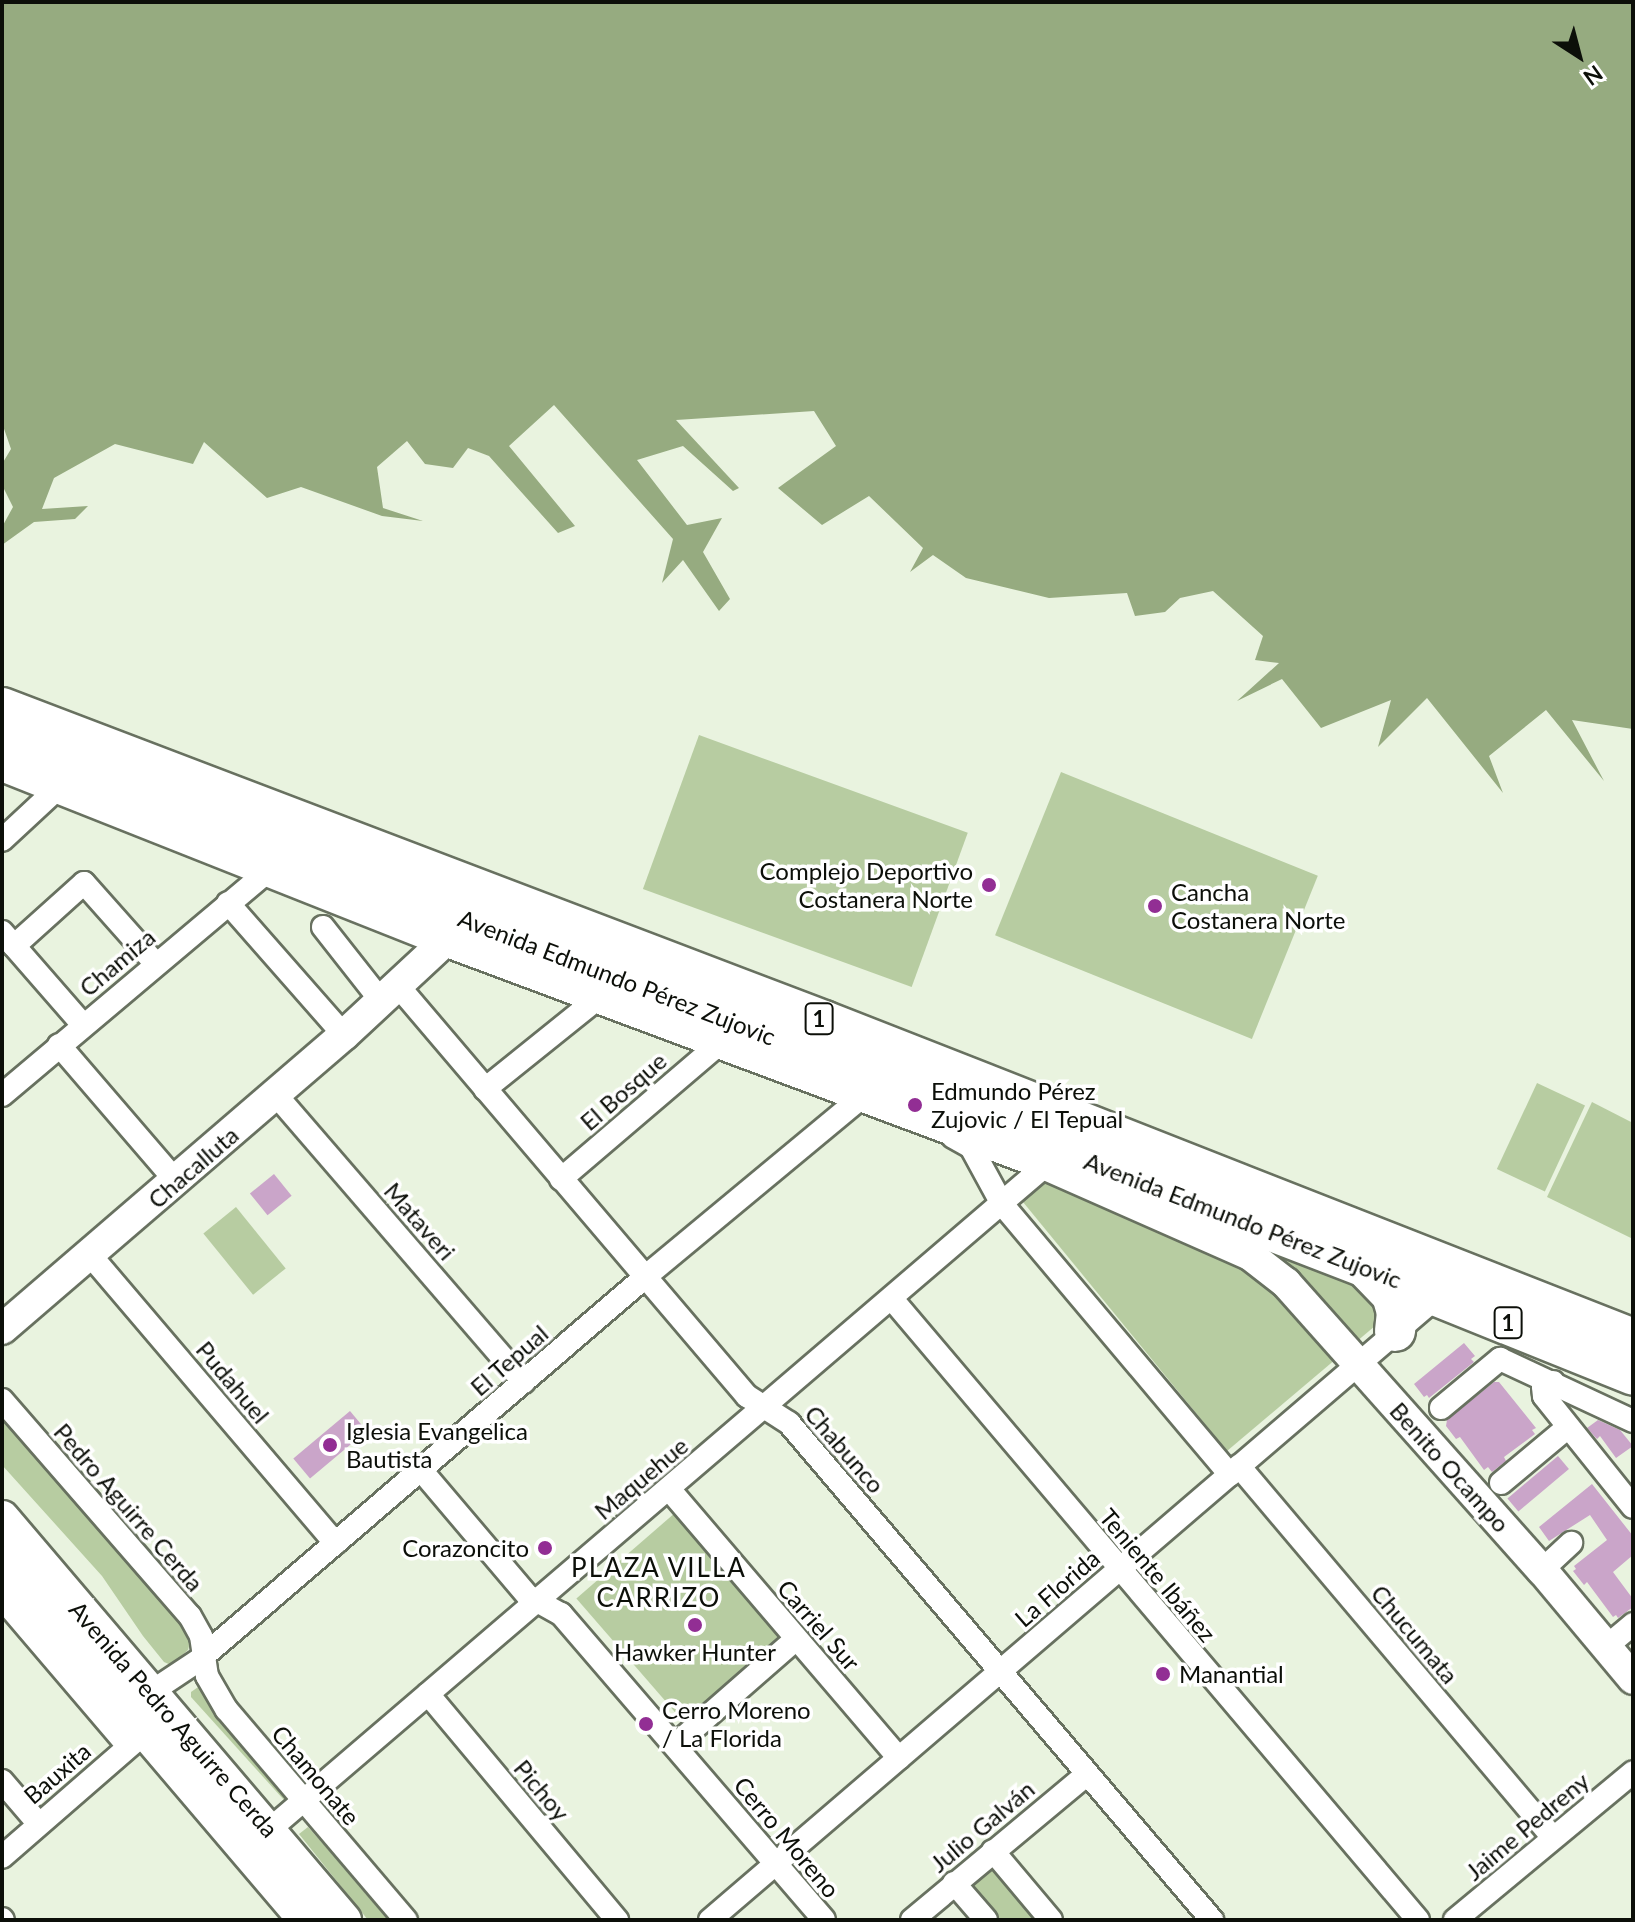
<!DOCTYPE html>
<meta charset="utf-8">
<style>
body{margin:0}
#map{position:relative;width:1635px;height:1922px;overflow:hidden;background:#e9f3df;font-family:Lato,sans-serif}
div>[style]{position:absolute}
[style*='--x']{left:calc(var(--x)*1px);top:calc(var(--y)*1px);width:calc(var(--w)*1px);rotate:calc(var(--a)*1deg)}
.green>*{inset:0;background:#b7cca1;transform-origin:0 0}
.water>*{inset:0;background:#96ab80}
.building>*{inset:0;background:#caa5c9;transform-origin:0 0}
.roads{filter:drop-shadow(2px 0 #687160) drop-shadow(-2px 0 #687160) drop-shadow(0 2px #687160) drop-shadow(0 -2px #687160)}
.street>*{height:22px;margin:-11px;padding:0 11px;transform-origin:11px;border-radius:11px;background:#fff}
.secondary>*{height:30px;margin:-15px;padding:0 15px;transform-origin:15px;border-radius:15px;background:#fff}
.primary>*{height:34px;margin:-17px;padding:0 17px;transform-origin:17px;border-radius:17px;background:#fff}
.highway>*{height:40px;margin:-20px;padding:0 20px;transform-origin:20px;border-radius:20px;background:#fff}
.dots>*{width:22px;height:22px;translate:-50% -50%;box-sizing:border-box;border:4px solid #fff;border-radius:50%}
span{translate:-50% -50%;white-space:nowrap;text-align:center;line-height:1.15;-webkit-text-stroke:7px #fff;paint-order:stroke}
.shield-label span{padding:2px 6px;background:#fff;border:2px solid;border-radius:6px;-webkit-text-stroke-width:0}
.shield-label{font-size:22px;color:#0c0f09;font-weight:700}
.poi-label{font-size:24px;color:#0c0f09}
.right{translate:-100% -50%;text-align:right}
.left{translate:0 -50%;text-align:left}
.street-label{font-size:24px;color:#0c0f09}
.neighbourhood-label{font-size:26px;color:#0c0f09;letter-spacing:2px}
.frame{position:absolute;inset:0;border:4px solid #0c0f09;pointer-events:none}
.north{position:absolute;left:1539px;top:16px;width:80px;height:80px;-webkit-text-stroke:6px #fff;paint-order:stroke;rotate:144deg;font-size:22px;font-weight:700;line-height:32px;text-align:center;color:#0c0f09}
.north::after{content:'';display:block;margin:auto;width:28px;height:36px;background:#0c0f09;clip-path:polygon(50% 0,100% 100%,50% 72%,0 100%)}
</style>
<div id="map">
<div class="green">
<i style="left:699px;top:735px;width:286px;height:164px;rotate:20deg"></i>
<i style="left:1061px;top:772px;width:277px;height:176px;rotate:22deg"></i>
<i style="left:1537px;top:1083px;width:53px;height:95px;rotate:25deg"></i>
<i style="clip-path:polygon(1592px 1102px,1633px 1123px,1633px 1239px,1547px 1197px)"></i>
<i style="clip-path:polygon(1047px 1177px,1427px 1282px,1227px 1451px,1023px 1202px)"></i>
<i style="left:236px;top:1207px;width:79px;height:42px;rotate:51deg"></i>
<i style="clip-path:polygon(2px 1409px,192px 1634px,188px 1650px,171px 1665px,164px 1662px,143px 1636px,102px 1576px,2px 1465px)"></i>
<i style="left:676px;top:1512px;width:169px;height:132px;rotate:49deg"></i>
<i style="clip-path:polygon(204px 1683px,289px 1796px,284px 1800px,191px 1697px,191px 1692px)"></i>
<i style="clip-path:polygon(308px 1827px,333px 1855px,388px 1920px,368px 1920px,299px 1834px)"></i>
<i style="clip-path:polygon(992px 1859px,1043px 1920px,995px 1920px,965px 1884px)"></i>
</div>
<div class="water">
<i style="clip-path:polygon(2px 2px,1633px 2px,1633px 729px,1572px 720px,1604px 781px,1546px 710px,1489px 756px,1503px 793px,1427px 698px,1378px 747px,1391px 700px,1321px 728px,1282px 679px,1237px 701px,1279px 663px,1255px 660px,1263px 636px,1213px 591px,1180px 598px,1165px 612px,1135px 616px,1127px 593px,1049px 598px,966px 578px,933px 555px,910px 572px,923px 548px,869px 496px,822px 525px,778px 488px,836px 446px,814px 411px,676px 420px,739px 488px,733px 491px,683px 446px,637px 460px,687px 525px,722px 518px,703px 552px,730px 599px,719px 611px,683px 560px,662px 583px,673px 539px,554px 405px,509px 446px,575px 526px,558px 533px,489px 456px,468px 448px,453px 468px,425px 464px,407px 441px,377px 467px,383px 508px,423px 521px,382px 516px,301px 487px,267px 498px,204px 442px,193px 464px,115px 444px,54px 478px,42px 509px,88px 506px,75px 519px,34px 522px,2px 545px,2px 527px,13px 507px,2px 485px,2px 464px,11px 449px,2px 423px)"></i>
</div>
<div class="building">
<i style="left:274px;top:1174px;width:28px;height:31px;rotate:51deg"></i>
<i style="clip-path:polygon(1464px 1343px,1475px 1356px,1471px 1359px,1474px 1362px,1429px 1398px,1427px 1395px,1424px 1397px,1414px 1384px)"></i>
<i style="clip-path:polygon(1494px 1382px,1499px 1382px,1536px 1428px,1532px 1430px,1535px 1434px,1504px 1457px,1506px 1461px,1492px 1472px,1488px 1467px,1484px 1470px,1460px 1437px,1456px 1439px,1446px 1426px,1447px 1420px)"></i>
<i style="left:350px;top:1411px;width:26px;height:74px;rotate:50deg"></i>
<i style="clip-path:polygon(1598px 1420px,1620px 1430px,1633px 1446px,1616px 1458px,1600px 1436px,1597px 1439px,1587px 1428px)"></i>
<i style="left:1558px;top:1456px;width:17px;height:66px;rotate:50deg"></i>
<i style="clip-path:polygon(1592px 1484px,1633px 1536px,1633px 1555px,1613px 1572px,1633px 1599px,1633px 1607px,1618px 1618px,1616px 1615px,1613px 1617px,1587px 1582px,1584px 1585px,1573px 1571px,1576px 1569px,1574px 1566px,1607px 1540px,1590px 1515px,1549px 1541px,1539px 1527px)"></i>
</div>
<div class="roads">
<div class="street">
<i style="--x:2;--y:840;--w:78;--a:-42.9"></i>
<i style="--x:228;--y:903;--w:176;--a:48.7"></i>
<i style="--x:323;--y:927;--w:95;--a:51.8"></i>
<i style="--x:2;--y:932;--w:123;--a:48.9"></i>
<i style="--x:14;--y:946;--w:94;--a:-42"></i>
<i style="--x:84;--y:883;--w:107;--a:48.4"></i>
<i style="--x:399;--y:987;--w:537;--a:49.61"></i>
<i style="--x:747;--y:1396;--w:50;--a:32.7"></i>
<i style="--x:789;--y:1423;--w:653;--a:49.6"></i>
<i style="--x:59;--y:1045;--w:179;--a:49.3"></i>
<i style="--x:485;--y:1089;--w:145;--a:-38.8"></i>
<i style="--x:2;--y:1095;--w:348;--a:-40.1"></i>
<i style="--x:276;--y:1095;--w:379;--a:49.2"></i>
<i style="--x:953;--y:1137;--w:21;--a:29"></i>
<i style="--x:971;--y:1147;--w:65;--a:61.5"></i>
<i style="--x:1002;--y:1204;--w:354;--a:49.9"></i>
<i style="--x:561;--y:1179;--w:208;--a:-40.5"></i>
<i style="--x:91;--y:1256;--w:377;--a:49.6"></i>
<i style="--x:892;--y:1299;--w:814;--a:49.73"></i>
<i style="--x:1553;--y:1382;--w:11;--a:153"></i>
<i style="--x:1543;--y:1387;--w:9;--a:84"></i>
<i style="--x:1544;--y:1396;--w:142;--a:51.3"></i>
<i style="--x:2;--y:1400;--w:286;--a:49"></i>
<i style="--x:190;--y:1616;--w:23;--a:61"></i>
<i style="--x:201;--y:1636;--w:40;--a:81.5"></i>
<i style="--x:207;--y:1676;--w:39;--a:60"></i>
<i style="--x:227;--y:1710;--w:276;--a:49.6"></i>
<i style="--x:1441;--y:1408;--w:77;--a:-39.7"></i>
<i style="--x:1500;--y:1359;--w:147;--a:25"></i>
<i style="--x:1239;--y:1466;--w:485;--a:49.8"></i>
<i style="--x:421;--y:1470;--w:165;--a:49.7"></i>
<i style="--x:528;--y:1596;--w:38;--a:29"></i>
<i style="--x:561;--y:1614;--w:403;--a:49.3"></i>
<i style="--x:1501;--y:1483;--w:87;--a:-39.9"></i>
<i style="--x:669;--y:1489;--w:354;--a:49.5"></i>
<i style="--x:1542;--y:1570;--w:40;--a:-43"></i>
<i style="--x:2;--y:1598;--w:194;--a:49.6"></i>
<i style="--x:1607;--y:1646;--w:34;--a:-40"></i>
<i style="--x:151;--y:1692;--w:58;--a:-33.7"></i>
<i style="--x:199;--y:1660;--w:588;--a:-40.65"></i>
<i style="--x:645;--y:1277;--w:283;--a:-39.7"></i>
<i style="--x:428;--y:1694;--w:295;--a:50.1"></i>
<i style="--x:675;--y:1745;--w:159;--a:-41.2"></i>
<i style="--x:2;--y:1781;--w:55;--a:49.4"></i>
<i style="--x:269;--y:1830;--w:1023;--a:-40.56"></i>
<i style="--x:993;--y:1851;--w:90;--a:50"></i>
<i style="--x:2;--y:1857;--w:183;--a:-41"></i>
<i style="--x:954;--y:1883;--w:49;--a:49.1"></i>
<i style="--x:2;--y:1919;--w:1;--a:45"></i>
<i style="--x:710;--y:1920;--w:959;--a:-40.6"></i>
<i style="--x:912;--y:1920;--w:228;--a:-39.8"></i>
<i style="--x:1455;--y:1920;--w:231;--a:-39.7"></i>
</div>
<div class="secondary">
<i style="--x:2;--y:766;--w:476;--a:21.6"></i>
<i style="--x:445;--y:941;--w:641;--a:20.44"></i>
<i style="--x:1046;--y:1165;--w:223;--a:23.8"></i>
<i style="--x:1250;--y:1255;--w:46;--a:37.9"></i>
<i style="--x:1286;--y:1283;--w:385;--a:48.3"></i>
<i style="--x:1542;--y:1570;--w:142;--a:50.1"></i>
<i style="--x:2;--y:1329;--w:451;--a:-40.7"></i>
<i style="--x:344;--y:1035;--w:138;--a:-42.9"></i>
</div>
<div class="primary">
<i style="--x:2;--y:1518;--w:528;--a:49.61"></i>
<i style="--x:2;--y:1563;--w:469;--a:49.6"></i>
</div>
<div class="highway">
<i style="--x:2;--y:708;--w:880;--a:20.85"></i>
<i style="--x:824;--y:1021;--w:869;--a:21.46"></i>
<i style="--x:2;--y:740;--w:1461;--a:21.14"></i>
<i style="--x:1365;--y:1267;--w:289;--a:21.9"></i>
<i style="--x:1365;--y:1267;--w:39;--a:46"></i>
<i style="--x:1392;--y:1295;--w:18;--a:74"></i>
<i style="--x:1397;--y:1312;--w:19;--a:96"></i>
</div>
</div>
<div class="dots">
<i style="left:989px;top:885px;background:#922e94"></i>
<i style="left:1155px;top:906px;background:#922e94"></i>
<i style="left:915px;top:1105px;background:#922e94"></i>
<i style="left:330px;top:1445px;background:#922e94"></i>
<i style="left:545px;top:1548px;background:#922e94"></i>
<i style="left:695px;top:1625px;background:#922e94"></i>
<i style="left:1163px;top:1674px;background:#922e94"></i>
<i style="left:646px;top:1724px;background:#922e94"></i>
</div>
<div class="shield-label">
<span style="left:819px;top:1019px">1</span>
<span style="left:1508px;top:1323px">1</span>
</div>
<div class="poi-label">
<span class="right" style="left:973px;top:885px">Complejo Deportivo<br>Costanera Norte</span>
<span class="left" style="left:1171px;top:906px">Cancha<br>Costanera Norte</span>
<span class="left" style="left:931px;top:1105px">Edmundo Pérez<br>Zujovic / El Tepual</span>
<span class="left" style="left:346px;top:1445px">Iglesia Evangelica<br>Bautista</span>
<span class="right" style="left:529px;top:1548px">Corazoncito</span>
<span style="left:695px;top:1652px">Hawker Hunter</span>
<span class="left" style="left:1179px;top:1674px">Manantial</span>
<span class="left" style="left:662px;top:1724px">Cerro Moreno<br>/ La Florida</span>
</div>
<div class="street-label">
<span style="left:117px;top:962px;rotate:-40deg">Chamiza</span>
<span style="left:617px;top:977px;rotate:21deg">Avenida Edmundo Pérez Zujovic</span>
<span style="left:623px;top:1091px;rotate:-41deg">El Bosque</span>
<span style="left:193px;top:1167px;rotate:-41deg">Chacalluta</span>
<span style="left:1243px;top:1220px;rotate:21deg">Avenida Edmundo Pérez Zujovic</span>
<span style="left:420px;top:1221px;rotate:49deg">Mataveri</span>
<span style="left:509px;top:1360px;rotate:-41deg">El Tepual</span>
<span style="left:233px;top:1382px;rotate:50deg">Pudahuel</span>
<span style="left:845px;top:1449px;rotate:49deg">Chabunco</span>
<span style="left:1450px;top:1467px;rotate:48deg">Benito Ocampo</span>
<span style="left:641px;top:1478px;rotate:-40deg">Maquehue</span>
<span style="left:129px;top:1507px;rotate:49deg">Pedro Aguirre Cerda</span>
<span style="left:1158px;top:1575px;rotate:50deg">Teniente Ibáñez</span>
<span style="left:1057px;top:1588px;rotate:-41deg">La Florida</span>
<span style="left:819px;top:1625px;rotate:49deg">Carriel Sur</span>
<span style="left:1415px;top:1634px;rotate:50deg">Chucumata</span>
<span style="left:174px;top:1719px;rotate:49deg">Avenida Pedro Aguirre Cerda</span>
<span style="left:57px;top:1773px;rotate:-41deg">Bauxita</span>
<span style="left:316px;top:1775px;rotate:50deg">Chamonate</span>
<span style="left:542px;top:1790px;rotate:50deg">Pichoy</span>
<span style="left:982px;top:1826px;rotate:-40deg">Julio Galván</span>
<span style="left:1527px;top:1826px;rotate:-40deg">Jaime Pedreny</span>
<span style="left:787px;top:1837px;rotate:50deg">Cerro Moreno</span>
</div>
<div class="neighbourhood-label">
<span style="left:659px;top:1583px">PLAZA VILLA<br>CARRIZO</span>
</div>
<div class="frame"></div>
<div class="north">N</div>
</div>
